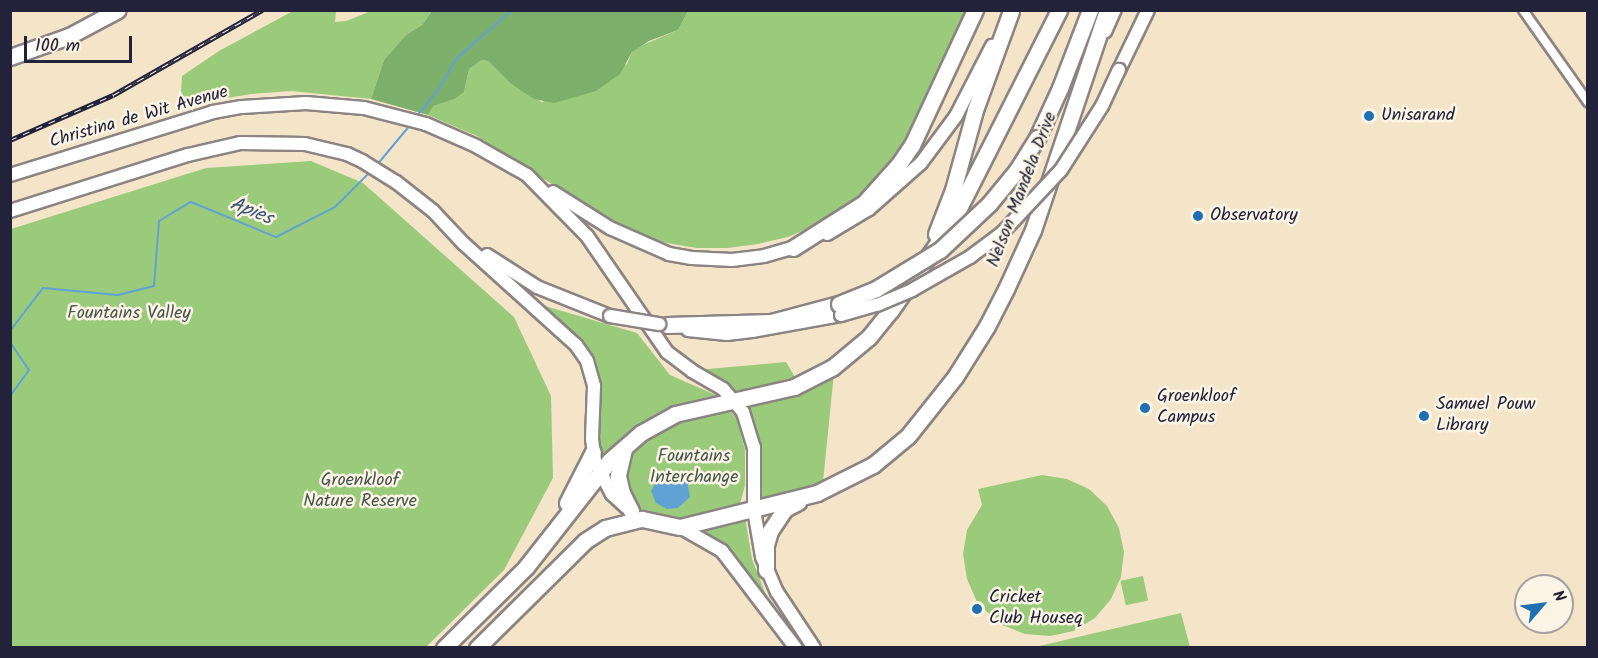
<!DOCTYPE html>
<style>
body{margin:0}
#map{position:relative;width:1598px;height:658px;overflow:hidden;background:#f4e5c9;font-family:Kalam,sans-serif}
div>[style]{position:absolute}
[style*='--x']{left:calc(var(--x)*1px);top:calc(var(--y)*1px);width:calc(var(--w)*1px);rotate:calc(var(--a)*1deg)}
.green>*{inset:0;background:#9acb7a;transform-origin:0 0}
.forest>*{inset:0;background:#7baf6a}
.water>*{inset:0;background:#61a2d4}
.stream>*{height:2px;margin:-1px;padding:0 1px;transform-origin:1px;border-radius:1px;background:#61a2d4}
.roads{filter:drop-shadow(2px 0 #8b8482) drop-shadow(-2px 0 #8b8482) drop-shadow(0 2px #8b8482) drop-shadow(0 -2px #8b8482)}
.street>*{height:8px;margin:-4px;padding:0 4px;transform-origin:4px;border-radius:4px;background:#fff}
.secondary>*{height:10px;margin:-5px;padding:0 5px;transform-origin:5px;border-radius:5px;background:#fff}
.primary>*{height:12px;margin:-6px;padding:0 6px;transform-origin:6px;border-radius:6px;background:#fff}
.highway>*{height:15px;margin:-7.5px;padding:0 7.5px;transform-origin:7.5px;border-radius:7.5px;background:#fff}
.rail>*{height:4.5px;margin-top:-2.25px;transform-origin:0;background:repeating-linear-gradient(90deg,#fcf5e5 0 7px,#22223b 0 14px);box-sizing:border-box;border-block:2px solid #22223b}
.bridges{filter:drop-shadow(2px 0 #8b8482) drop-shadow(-2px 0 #8b8482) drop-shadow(0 2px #8b8482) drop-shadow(0 -2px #8b8482)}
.primary-bridge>*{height:12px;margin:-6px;padding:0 6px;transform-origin:6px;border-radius:6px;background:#fff}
.highway-bridge>*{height:15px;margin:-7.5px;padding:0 7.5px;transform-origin:7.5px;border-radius:7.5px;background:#fff}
.dots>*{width:16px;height:16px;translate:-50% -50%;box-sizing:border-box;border:3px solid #fcf5e5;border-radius:50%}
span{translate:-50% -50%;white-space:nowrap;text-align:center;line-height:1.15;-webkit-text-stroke:5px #fcf5e5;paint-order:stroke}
.poi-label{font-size:18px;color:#22223b}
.left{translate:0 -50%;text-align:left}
.street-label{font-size:18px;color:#22223b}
.park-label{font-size:18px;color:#46554e}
.water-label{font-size:20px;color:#3b5578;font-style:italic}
.frame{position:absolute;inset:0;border:12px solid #22223b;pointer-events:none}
.north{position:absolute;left:1514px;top:574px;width:60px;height:60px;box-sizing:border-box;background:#fcf5e5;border:2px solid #a5a1a1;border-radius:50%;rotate:62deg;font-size:16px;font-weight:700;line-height:24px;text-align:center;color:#22223b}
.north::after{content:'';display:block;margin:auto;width:21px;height:27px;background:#1f6fb2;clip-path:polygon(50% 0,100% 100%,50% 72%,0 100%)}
.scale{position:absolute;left:24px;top:36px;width:108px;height:27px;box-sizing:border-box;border:3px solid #22223b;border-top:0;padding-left:8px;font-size:18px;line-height:21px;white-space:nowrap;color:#22223b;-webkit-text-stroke:4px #fcf5e5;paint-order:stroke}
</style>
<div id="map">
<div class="green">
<i style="clip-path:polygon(293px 11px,336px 11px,335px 22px,346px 21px,371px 11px,432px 11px,422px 25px,406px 35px,384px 60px,371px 99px,291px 91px,251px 94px,192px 104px,185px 100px,181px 91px,182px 76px,219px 51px)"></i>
<i style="clip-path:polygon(688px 11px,967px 11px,911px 128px,895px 155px,876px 179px,854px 200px,816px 225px,788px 237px,758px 244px,728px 248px,697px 248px,667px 243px,638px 234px,597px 213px,477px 136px,428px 115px,432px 106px,455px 99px,464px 92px,469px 69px,482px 60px,488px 61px,510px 83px,542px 102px,627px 64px,632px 52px,638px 47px,678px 30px)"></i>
<i style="clip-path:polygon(311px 161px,363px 183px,514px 317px,551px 396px,553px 478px,504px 570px,426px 647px,11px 647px,11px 229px,206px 168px)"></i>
<i style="clip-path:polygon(545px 306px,637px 333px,670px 375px,718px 396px,718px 399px,666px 412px,647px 420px,614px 445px,598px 465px,595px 368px,542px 310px)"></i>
<i style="clip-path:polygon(786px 362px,795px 377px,732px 393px,697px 370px)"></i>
<i style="clip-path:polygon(834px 373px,823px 482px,756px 502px,756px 431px,742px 407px,801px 391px)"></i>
<i style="clip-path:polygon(716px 410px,729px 410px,737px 419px,745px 450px,745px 485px,740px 504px,715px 515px,690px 521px,659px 521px,633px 509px,622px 484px,624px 467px,633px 450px,654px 433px,676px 421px)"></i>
<i style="clip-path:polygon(1042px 475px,1067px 479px,1089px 489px,1107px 506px,1119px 528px,1124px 552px,1121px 577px,1111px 599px,1095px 618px,1074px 631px,1050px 636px,1025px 634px,1002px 625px,985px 610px,977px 602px,967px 579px,963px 554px,967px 530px,982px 505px,978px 489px)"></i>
<i style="clip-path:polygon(745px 517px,752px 559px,768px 600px,737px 558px,722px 544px,702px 533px)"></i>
<i style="left:1143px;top:576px;width:25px;height:23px;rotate:78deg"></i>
<i style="clip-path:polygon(1181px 613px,1190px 647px,1035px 647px)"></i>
</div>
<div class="forest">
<i style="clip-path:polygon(432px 11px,688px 11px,678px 30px,649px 41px,632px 52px,620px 74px,596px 91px,554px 103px,534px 99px,510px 83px,488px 61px,482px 60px,469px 69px,464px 92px,455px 99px,433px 106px,428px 115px,371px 99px,384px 60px,406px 35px,422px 25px)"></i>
</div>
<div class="water">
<i style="clip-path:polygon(675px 472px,686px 475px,690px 497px,678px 508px,667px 509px,656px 503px,651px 491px,659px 478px)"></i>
</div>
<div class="stream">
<i style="--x:416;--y:117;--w:38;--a:-51"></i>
<i style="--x:440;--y:87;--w:32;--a:-60"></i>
<i style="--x:456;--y:59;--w:74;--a:-41.2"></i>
<i style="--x:376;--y:166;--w:55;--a:-50.2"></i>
<i style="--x:10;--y:331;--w:54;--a:-52.5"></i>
<i style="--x:43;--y:288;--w:75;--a:5.3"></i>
<i style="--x:118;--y:295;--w:37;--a:-14"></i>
<i style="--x:154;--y:286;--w:65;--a:-85.6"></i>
<i style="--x:159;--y:221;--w:37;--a:-31"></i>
<i style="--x:191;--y:202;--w:92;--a:22.4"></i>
<i style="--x:276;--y:237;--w:66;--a:-27"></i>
<i style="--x:335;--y:207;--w:49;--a:-45"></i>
<i style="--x:10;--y:342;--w:34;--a:56"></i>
<i style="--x:29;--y:370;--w:32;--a:126"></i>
</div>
<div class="roads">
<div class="street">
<i style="--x:1523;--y:10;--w:113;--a:54.8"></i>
</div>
<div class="secondary">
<i style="--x:1106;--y:32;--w:24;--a:-66"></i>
</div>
<div class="primary">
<i style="--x:1119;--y:70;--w:67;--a:-64.2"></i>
<i style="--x:10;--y:175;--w:213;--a:-17.2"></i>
<i style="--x:213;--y:112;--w:29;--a:-10"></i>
<i style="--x:242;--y:107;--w:64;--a:-3.6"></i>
<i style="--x:306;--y:103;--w:58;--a:4.9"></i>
<i style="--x:364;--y:108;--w:64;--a:14.5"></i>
<i style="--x:426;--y:124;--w:55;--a:23.7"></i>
<i style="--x:476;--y:146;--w:59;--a:29.6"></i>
<i style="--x:527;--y:175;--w:86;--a:45.5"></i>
<i style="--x:587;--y:236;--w:141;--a:55.4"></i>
<i style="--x:667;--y:352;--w:31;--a:37"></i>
<i style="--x:692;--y:371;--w:36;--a:30"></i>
<i style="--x:723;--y:389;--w:30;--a:49"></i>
<i style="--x:743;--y:412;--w:37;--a:73"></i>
<i style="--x:754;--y:447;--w:63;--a:90"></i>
<i style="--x:754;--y:510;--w:48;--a:80.3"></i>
<i style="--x:762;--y:557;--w:38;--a:67"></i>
<i style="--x:777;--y:592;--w:67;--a:56.5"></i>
<i style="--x:553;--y:192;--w:67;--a:32.3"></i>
<i style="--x:610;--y:228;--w:64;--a:23.8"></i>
<i style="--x:669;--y:254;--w:23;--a:10"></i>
<i style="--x:692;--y:258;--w:40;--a:2.9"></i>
<i style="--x:732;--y:260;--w:32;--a:-7"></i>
<i style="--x:764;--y:256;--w:37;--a:-16"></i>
<i style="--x:10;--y:211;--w:187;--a:-17.5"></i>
<i style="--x:188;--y:155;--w:53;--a:-13"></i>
<i style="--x:240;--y:143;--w:65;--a:0.9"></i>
<i style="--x:305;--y:144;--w:43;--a:13.4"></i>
<i style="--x:347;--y:154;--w:17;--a:25"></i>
<i style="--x:362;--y:161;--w:40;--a:32"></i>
<i style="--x:396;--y:182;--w:47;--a:38.1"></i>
<i style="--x:433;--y:211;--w:44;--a:46.8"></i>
<i style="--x:463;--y:243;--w:152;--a:42.1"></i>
<i style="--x:576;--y:345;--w:19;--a:55"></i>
<i style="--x:587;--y:361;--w:26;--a:74"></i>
<i style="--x:594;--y:386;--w:53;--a:92.2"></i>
<i style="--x:592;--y:439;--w:22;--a:82"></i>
<i style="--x:595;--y:461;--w:37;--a:63"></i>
<i style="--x:612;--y:494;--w:19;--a:43"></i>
<i style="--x:827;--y:234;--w:49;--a:-30.8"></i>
<i style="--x:869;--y:209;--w:69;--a:-41.5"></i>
<i style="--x:921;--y:163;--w:59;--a:-53.3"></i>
<i style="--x:956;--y:116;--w:79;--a:-62.8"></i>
<i style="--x:487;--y:255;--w:59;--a:32.6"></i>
<i style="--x:537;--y:287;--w:79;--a:21.7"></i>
<i style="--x:688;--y:330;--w:39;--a:6"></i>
<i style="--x:727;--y:334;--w:25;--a:-7"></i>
<i style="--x:752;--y:331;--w:90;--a:-10.2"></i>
<i style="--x:680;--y:527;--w:48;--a:29.7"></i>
<i style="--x:722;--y:551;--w:122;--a:52.7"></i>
</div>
<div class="highway">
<i style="--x:10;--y:57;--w:63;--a:-19.6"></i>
<i style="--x:69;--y:36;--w:55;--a:-28"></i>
<i style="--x:1037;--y:138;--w:55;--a:-65.3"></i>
<i style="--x:1060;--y:88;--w:84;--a:-69"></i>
<i style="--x:936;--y:234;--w:47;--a:-68.9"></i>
<i style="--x:953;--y:190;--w:83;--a:-74.6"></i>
<i style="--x:975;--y:110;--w:105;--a:-70"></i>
<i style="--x:793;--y:248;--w:84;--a:-32.4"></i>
<i style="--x:864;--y:203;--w:52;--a:-48.1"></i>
<i style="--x:899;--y:164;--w:23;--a:-56"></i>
<i style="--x:912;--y:145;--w:149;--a:-65"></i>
<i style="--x:667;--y:325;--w:104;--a:-1.7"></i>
<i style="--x:771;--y:322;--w:70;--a:-14.8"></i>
<i style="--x:624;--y:449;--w:28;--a:103"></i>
<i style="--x:618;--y:476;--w:17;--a:77"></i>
<i style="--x:622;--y:493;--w:20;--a:63"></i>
<i style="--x:567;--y:503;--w:57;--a:-63"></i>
<i style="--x:766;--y:570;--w:25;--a:-90"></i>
<i style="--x:766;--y:545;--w:15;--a:-74"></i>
<i style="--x:770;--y:531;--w:27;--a:-56"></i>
<i style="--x:785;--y:509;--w:15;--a:-28"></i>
<i style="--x:444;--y:648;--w:115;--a:-44.6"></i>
<i style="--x:526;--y:567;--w:135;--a:-51.9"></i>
<i style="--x:609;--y:461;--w:43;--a:-41.2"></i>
<i style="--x:641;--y:433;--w:39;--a:-29"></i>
<i style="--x:675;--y:414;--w:122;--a:-12.8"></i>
<i style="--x:794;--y:387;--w:44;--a:-27.1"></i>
<i style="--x:833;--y:367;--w:47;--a:-39.8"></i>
<i style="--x:869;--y:337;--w:35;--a:-51"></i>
<i style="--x:891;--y:310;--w:105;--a:-55.1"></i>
<i style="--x:951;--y:224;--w:240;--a:-63.2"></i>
<i style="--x:477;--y:648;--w:152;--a:-44.7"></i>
<i style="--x:585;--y:541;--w:24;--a:-33"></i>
<i style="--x:605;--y:528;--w:38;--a:-14"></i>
<i style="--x:642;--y:519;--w:39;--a:12"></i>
<i style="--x:680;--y:527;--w:141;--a:-13.9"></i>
<i style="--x:817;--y:493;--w:63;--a:-26.6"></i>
<i style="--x:873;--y:465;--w:45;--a:-39.6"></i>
<i style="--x:908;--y:436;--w:75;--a:-51.5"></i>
<i style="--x:955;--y:377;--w:60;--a:-57.9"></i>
<i style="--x:987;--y:326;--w:42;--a:-62.8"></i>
<i style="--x:1006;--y:289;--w:65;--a:-65.4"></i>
<i style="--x:1033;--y:230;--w:232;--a:-71.4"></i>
</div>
</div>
<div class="rail">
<i style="--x:10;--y:140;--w:112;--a:-23.6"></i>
<i style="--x:113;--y:95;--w:172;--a:-29.7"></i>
</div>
<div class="bridges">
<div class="primary-bridge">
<i style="--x:841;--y:315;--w:37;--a:-16"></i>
<i style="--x:877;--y:305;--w:38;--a:-23"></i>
<i style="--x:912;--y:290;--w:67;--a:-29.6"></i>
<i style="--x:970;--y:257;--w:40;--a:-37"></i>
<i style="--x:1002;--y:233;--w:86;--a:-46.9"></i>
<i style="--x:1061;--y:170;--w:76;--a:-57.4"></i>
<i style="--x:1102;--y:106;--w:40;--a:-65"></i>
<i style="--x:610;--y:316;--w:50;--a:9.3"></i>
</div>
<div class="highway-bridge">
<i style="--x:839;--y:304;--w:40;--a:-22"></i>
<i style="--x:876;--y:289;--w:75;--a:-31.4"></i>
<i style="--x:940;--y:250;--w:67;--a:-43.2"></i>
<i style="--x:989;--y:204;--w:44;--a:-50.5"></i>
<i style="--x:1017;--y:170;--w:38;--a:-58"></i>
</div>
</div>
<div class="dots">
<i style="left:1369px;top:116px;background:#1f6fb2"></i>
<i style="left:1198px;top:216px;background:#1f6fb2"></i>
<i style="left:1145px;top:408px;background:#1f6fb2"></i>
<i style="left:1424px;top:416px;background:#1f6fb2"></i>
<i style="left:977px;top:609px;background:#1f6fb2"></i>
</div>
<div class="poi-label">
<span class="left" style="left:1381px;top:116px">Unisarand</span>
<span class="left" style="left:1210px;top:216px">Observatory</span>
<span class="left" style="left:1157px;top:408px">Groenkloof<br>Campus</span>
<span class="left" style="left:1436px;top:416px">Samuel Pouw<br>Library</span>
<span class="left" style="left:989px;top:609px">Cricket<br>Club Houseq</span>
</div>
<div class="street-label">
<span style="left:139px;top:118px;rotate:-16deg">Christina de Wit Avenue</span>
<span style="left:1023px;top:190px;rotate:-69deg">Nelson Mandela Drive</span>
</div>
<div class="park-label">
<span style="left:129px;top:314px">Fountains Valley</span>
<span style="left:694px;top:468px">Fountains<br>Interchange</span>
<span style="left:360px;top:492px">Groenkloof<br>Nature Reserve</span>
</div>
<div class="water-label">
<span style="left:251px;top:212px;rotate:22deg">Apies</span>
</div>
<div class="frame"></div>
<div class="north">N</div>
<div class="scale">100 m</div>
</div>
